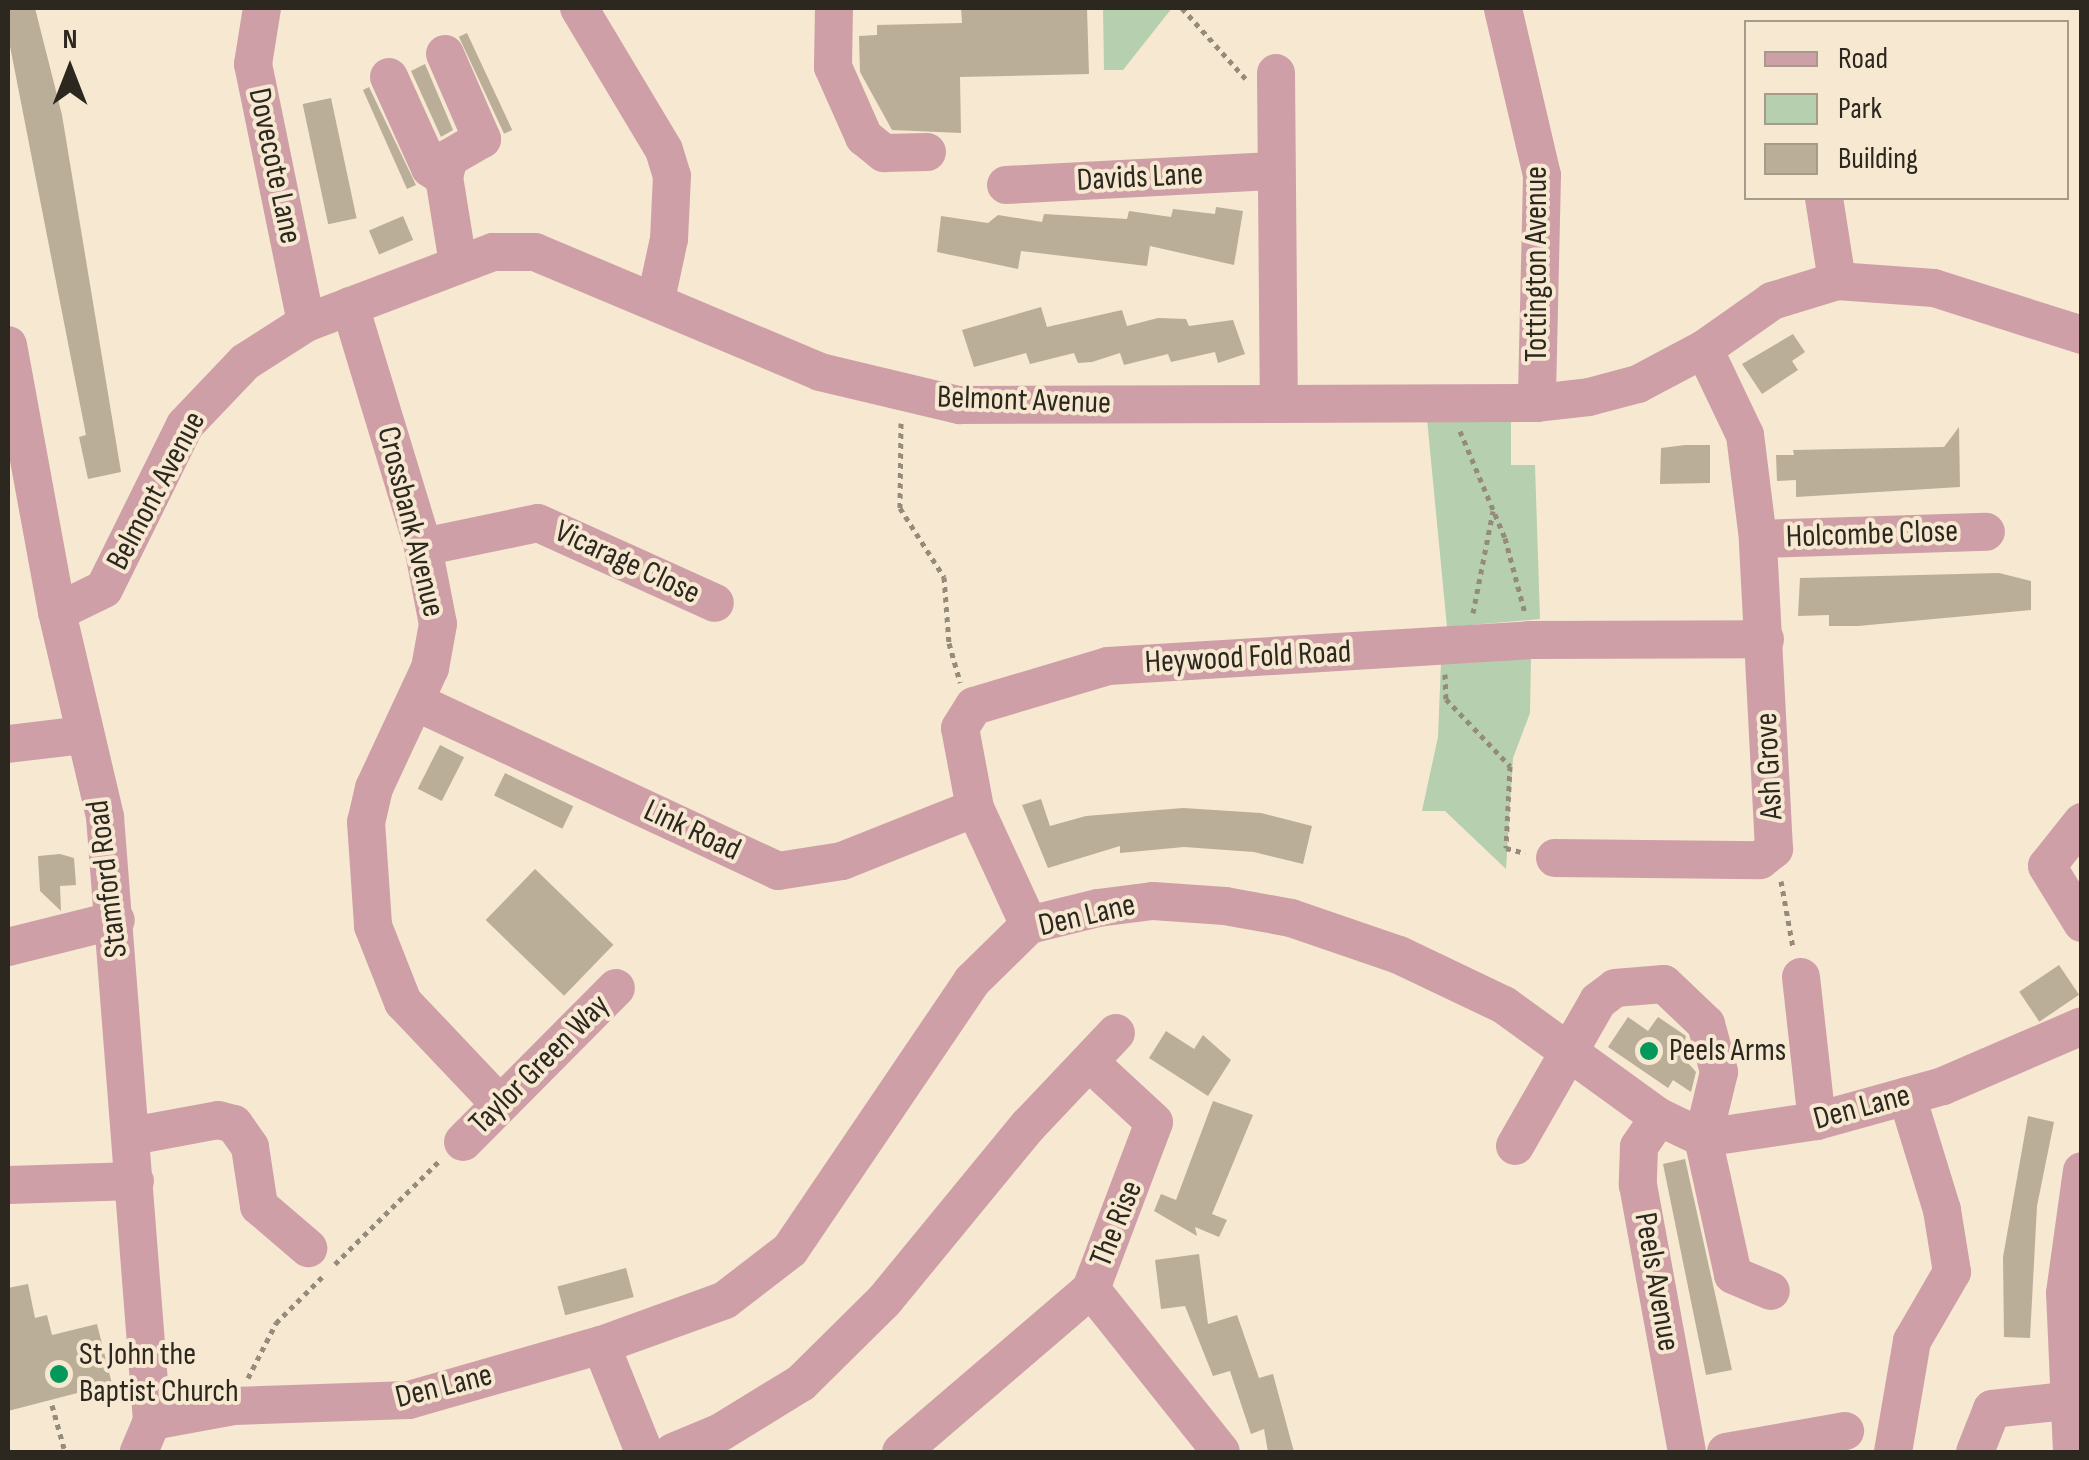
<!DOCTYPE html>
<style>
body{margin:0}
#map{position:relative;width:2089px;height:1460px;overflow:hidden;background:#f6e8d1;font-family:"Sofia Sans Condensed",sans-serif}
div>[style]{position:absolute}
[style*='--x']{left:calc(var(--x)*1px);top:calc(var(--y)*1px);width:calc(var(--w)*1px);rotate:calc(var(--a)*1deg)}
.green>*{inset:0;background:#b5cfaf}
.building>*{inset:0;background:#bbae98;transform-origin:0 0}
.path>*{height:5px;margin-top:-2.5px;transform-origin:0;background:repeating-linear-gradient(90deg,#958b7b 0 5px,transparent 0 10px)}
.minor>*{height:38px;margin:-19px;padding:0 19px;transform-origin:19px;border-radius:19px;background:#cf9fa7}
.dots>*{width:28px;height:28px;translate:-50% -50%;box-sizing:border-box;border:5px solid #f6e8d1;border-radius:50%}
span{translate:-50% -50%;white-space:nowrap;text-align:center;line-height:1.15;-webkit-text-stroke:8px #f6e8d1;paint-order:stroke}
.street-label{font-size:32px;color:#2c271f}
.poi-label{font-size:32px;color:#2c271f}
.left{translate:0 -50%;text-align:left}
.frame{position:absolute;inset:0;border:10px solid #2c271f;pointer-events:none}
.legend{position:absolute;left:1744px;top:20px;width:325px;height:180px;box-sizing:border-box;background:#f6e8d1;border:2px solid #a59b8a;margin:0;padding:12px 18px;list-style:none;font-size:30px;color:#2c271f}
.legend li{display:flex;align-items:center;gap:20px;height:50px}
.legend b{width:50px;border:2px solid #a59b8a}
.north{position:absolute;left:20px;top:20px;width:100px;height:100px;-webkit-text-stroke:8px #f6e8d1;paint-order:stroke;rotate:0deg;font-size:28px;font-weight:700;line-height:40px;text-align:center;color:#2c271f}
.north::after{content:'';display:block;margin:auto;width:35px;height:45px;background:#2c271f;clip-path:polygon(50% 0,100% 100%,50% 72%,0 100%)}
</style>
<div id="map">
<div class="green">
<i style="clip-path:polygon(1103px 8px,1172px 8px,1123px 70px,1104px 70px)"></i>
<i style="clip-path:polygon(1427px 419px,1511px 419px,1511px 465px,1535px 465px,1540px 619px,1447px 627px)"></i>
<i style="clip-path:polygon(1531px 657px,1530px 713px,1513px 758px,1506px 869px,1445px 811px,1422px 811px,1438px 737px,1441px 662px)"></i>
</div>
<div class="building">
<i style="clip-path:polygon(8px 8px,35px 8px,62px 115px,121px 472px,88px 479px,79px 437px,86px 435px,8px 36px)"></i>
<i style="clip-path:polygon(961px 8px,1087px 8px,1089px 74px,960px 77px,961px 133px,892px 130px,860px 72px,859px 36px,877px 35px,877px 25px,962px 23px)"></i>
<i style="left:467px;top:33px;width:107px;height:9px;rotate:65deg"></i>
<i style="clip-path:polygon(425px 64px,453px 130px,441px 137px,411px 71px)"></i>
<i style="clip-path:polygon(369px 87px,416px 185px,407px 189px,363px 90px)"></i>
<i style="left:331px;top:98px;width:123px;height:29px;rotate:78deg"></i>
<i style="clip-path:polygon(1216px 207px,1243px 211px,1234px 265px,1150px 246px,1147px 266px,1021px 251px,1018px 269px,937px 252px,941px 216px,988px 223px,998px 215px,1042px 222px,1044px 214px,1127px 219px,1129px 211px,1171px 217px,1173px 209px,1215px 214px)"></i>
<i style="left:403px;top:216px;width:26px;height:37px;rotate:67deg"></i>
<i style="clip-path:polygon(1041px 307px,1047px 327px,1122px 310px,1127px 326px,1158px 318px,1186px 319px,1189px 326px,1233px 320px,1245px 354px,1218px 363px,1215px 352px,1171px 362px,1168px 354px,1124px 365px,1120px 353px,1092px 362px,1078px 363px,1074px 353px,1030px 364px,1026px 353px,974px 367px,962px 330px)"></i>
<i style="clip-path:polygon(1793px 334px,1805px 352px,1792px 361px,1798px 370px,1762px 394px,1742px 364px)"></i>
<i style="clip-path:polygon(1959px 427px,1960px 487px,1796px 497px,1796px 480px,1777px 481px,1776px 455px,1794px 455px,1793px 450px,1944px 447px)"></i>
<i style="clip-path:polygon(1685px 445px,1710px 445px,1710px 483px,1660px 484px,1661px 448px)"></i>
<i style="clip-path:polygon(1999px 573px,2031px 581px,2031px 610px,1858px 626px,1829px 626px,1829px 615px,1798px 616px,1800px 578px)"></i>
<i style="left:440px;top:745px;width:27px;height:49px;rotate:27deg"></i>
<i style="left:505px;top:773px;width:76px;height:25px;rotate:26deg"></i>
<i style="clip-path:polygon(1041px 799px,1050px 826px,1086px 816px,1183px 808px,1261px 813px,1312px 826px,1303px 864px,1254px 852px,1184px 847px,1120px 853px,1120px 846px,1048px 868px,1022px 805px)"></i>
<i style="clip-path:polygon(60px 854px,74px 858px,76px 885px,60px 886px,61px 911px,40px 891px,38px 856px)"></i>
<i style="left:535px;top:869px;width:109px;height:71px;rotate:44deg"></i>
<i style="left:2059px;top:965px;width:36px;height:48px;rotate:56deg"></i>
<i style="clip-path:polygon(1628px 1017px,1648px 1031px,1658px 1017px,1686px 1036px,1681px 1055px,1696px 1072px,1691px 1092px,1673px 1080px,1668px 1088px,1608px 1047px)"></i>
<i style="clip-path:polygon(1166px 1031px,1194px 1049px,1203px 1035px,1231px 1060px,1208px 1096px,1149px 1058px)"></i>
<i style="clip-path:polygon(1213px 1101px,1253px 1115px,1212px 1214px,1227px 1220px,1219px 1237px,1195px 1227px,1197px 1236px,1154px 1211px,1161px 1194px,1176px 1200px)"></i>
<i style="clip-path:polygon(2028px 1116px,2054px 1122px,2037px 1206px,2030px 1338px,2004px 1337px,2003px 1257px)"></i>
<i style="clip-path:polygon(1685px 1159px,1732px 1370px,1706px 1375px,1663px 1164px)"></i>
<i style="clip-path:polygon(1199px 1254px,1208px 1324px,1237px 1315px,1259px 1378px,1273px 1374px,1294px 1452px,1268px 1452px,1264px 1429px,1251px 1434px,1230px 1371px,1213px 1376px,1185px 1306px,1161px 1309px,1155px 1260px)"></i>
<i style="left:626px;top:1268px;width:30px;height:71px;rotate:75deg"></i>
<i style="clip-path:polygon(28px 1284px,35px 1318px,47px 1315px,52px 1335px,97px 1324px,112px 1384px,8px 1411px,8px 1288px)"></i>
</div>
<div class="path">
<i style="--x:1182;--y:8;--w:96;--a:48"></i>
<i style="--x:901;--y:423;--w:85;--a:90.7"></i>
<i style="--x:900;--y:508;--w:82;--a:57.5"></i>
<i style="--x:944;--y:577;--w:66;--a:85.7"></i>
<i style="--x:949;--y:643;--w:41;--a:74.2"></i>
<i style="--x:1460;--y:431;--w:116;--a:67.2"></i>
<i style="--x:1505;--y:538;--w:78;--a:75.1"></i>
<i style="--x:1473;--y:613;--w:104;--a:-78.9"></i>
<i style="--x:1445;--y:674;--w:25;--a:88"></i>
<i style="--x:1446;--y:699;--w:93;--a:46.3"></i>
<i style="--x:1510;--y:766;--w:82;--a:92.8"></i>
<i style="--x:1506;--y:848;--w:20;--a:15"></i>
<i style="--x:1781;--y:881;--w:68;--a:79.8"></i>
<i style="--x:335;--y:1264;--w:149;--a:-44.7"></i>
<i style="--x:248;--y:1378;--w:62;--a:-63"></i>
<i style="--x:276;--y:1323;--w:68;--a:-45"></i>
<i style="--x:52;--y:1405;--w:49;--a:74.5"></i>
</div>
<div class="minor">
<i style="--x:262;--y:8;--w:57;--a:99.1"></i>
<i style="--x:253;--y:64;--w:264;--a:78.4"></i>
<i style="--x:579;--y:8;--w:165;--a:59.1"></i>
<i style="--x:664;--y:150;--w:27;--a:73"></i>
<i style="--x:672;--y:176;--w:63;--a:92.7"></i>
<i style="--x:669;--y:239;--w:61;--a:102.2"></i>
<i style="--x:834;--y:8;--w:59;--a:91"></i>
<i style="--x:833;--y:67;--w:77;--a:66.1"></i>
<i style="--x:864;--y:137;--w:26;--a:39"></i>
<i style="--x:884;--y:153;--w:43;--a:-1.3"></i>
<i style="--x:1503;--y:9;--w:171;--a:76.8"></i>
<i style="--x:1542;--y:175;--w:228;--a:91.3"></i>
<i style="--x:445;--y:54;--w:93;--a:66.5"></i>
<i style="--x:482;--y:139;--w:38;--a:150"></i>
<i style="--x:449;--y:158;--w:20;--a:105"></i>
<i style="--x:444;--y:177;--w:87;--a:80.8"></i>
<i style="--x:1276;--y:73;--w:331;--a:89.5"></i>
<i style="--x:389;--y:77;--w:100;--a:65.7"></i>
<i style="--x:430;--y:168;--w:17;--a:33"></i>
<i style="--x:1006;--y:185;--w:267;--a:-3"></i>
<i style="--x:1824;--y:198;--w:84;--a:81.1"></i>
<i style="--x:350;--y:306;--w:252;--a:73.1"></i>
<i style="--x:423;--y:547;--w:78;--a:79"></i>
<i style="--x:438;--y:624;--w:45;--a:100.3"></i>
<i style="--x:430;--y:668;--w:132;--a:115"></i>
<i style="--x:374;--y:788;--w:35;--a:103"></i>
<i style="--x:366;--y:822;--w:104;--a:86.1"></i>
<i style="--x:373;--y:926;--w:82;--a:68.5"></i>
<i style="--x:403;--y:1002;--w:138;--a:46.5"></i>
<i style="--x:8;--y:345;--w:271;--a:79.6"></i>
<i style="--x:57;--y:612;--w:211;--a:76.8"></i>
<i style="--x:105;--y:817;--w:606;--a:85.55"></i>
<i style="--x:152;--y:1421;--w:34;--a:113"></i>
<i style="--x:1758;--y:539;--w:228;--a:-1.8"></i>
<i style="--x:423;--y:547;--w:117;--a:-11.8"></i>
<i style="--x:538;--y:523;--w:194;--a:24.3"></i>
<i style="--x:57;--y:612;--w:52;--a:-26.1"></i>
<i style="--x:104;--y:589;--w:183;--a:-63.7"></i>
<i style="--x:185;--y:425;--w:87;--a:-46.4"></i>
<i style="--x:245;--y:362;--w:72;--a:-32.6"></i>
<i style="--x:306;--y:323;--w:200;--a:-20.8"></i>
<i style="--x:493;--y:252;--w:42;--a:0"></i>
<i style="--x:535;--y:252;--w:309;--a:22.8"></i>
<i style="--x:820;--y:372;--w:143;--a:13.4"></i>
<i style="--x:959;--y:405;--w:578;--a:-0.2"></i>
<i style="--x:1537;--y:403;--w:52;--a:-6.6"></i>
<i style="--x:1589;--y:397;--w:51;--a:-14.9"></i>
<i style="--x:1638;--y:384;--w:75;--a:-27.9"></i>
<i style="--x:1704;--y:349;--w:83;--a:-35.2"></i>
<i style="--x:1772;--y:301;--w:68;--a:-17.1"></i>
<i style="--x:1837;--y:281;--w:97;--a:4.1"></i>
<i style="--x:1934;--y:288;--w:155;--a:17.6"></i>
<i style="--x:418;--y:703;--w:397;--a:25"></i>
<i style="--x:778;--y:871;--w:65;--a:-8.9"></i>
<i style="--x:842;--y:861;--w:143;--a:-21.7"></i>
<i style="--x:8;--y:744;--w:77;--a:-6.8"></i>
<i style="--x:2082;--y:822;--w:56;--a:128.5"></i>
<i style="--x:2047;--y:866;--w:67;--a:58.4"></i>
<i style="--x:1555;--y:858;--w:205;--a:0.6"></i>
<i style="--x:1760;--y:860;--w:18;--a:-38"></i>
<i style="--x:1774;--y:849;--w:310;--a:-93"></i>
<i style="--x:1758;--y:539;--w:105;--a:-97.1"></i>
<i style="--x:1745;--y:435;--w:95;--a:-115.5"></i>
<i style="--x:1029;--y:925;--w:129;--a:-114.8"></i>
<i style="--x:975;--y:808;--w:81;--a:-100.6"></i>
<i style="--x:960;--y:728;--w:26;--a:-58"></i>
<i style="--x:974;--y:706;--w:140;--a:-16.6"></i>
<i style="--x:1108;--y:666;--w:422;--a:-3.5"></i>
<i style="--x:1529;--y:640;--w:236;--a:-0.2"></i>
<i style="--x:8;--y:947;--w:111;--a:-14"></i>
<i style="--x:1801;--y:977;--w:145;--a:83.7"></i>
<i style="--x:1659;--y:1117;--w:36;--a:124"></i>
<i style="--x:1639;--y:1147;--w:38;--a:92"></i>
<i style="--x:1638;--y:1185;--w:271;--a:79.6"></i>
<i style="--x:132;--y:1136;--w:87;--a:-10.5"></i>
<i style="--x:218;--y:1120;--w:16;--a:14"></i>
<i style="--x:234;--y:1124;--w:28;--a:55"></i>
<i style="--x:250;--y:1147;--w:60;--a:81.3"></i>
<i style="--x:259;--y:1206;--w:65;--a:40.6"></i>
<i style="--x:463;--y:1142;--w:217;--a:-45.2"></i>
<i style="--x:1515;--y:1146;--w:167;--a:-60.2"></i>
<i style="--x:1598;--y:1001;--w:21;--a:-37"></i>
<i style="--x:1615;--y:988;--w:49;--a:-4.7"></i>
<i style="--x:1664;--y:984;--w:58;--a:43.6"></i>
<i style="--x:1706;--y:1024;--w:50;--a:74.8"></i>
<i style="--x:1719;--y:1072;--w:68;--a:103.6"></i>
<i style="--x:1703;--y:1138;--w:140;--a:77.6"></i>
<i style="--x:1733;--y:1275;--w:41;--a:22.8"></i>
<i style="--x:8;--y:1185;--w:127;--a:-1.8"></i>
<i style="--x:1091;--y:1289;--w:208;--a:51.4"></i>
<i style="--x:601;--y:1345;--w:115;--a:68.1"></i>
<i style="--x:152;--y:1421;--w:83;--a:-10.4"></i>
<i style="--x:234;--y:1406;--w:175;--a:-2"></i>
<i style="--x:409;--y:1400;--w:200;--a:-16"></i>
<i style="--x:601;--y:1345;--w:132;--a:-19.9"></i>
<i style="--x:725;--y:1300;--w:82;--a:-37.6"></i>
<i style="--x:790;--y:1250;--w:325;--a:-55.9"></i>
<i style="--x:972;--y:981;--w:80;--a:-44.5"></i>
<i style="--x:1029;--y:925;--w:71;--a:-13.8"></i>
<i style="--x:1098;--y:908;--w:55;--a:-7.3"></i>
<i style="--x:1153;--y:901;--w:72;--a:4"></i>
<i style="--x:1225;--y:906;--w:67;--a:10.3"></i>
<i style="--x:1291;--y:918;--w:114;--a:18.9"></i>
<i style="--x:1399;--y:955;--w:116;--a:25.5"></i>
<i style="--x:1504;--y:1005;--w:191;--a:35.9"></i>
<i style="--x:1659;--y:1117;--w:49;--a:25.5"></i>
<i style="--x:1703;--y:1138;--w:115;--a:-8.5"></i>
<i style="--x:1817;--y:1121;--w:131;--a:-15.5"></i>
<i style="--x:1943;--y:1086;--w:151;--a:-23.3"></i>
<i style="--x:673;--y:1452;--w:52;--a:-22.6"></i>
<i style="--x:721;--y:1432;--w:94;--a:-31.5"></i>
<i style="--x:801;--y:1383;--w:117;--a:-44.7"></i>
<i style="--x:884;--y:1301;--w:227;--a:-50.6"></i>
<i style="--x:1028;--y:1126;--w:128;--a:-46.6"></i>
<i style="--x:901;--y:1452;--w:250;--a:-40.6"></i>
<i style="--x:1091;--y:1289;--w:178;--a:-69.3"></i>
<i style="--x:1154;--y:1122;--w:88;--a:-137.3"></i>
<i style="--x:1726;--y:1452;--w:121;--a:-10"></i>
<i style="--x:1893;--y:1452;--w:113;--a:-80.3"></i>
<i style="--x:1912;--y:1341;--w:80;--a:-59.9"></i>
<i style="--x:1952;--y:1272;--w:63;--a:-99.2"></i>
<i style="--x:1942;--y:1210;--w:119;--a:-107.1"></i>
<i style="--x:1975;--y:1452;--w:46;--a:-68.4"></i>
<i style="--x:1992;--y:1409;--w:74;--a:-6.2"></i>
<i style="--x:2072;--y:1452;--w:159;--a:-92.5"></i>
<i style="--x:2065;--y:1293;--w:123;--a:-82.1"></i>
</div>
<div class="dots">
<i style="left:1649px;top:1051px;background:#04995a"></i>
<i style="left:59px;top:1374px;background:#04995a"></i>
</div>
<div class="street-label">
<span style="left:274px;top:166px;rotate:78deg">Dovecote Lane</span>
<span style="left:1140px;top:178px;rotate:-3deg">Davids Lane</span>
<span style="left:1537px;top:264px;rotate:-90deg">Tottington Avenue</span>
<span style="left:1024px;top:401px;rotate:2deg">Belmont Avenue</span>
<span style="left:157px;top:491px;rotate:-62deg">Belmont Avenue</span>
<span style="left:410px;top:522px;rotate:76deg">Crossbank Avenue</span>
<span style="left:1872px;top:535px;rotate:-2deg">Holcombe Close</span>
<span style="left:627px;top:563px;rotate:25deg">Vicarage Close</span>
<span style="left:1248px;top:658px;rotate:-3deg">Heywood Fold Road</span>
<span style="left:1770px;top:766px;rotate:-93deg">Ash Grove</span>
<span style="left:692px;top:831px;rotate:25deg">Link Road</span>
<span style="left:108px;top:879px;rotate:-97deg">Stamford Road</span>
<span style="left:1087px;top:916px;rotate:-13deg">Den Lane</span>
<span style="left:540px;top:1065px;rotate:-45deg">Taylor Green Way</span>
<span style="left:1862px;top:1108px;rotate:-15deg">Den Lane</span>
<span style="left:1117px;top:1224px;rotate:-68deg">The Rise</span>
<span style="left:1656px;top:1282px;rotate:80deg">Peels Avenue</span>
<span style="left:444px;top:1387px;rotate:-14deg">Den Lane</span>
</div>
<div class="poi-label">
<span class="left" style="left:1669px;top:1051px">Peels Arms</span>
<span class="left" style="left:79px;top:1374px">St John the<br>Baptist Church</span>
</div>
<div class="frame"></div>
<ul class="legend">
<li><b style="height:12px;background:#cf9fa7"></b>Road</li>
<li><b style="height:28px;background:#b5cfaf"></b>Park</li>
<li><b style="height:28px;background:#bbae98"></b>Building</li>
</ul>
<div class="north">N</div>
</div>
